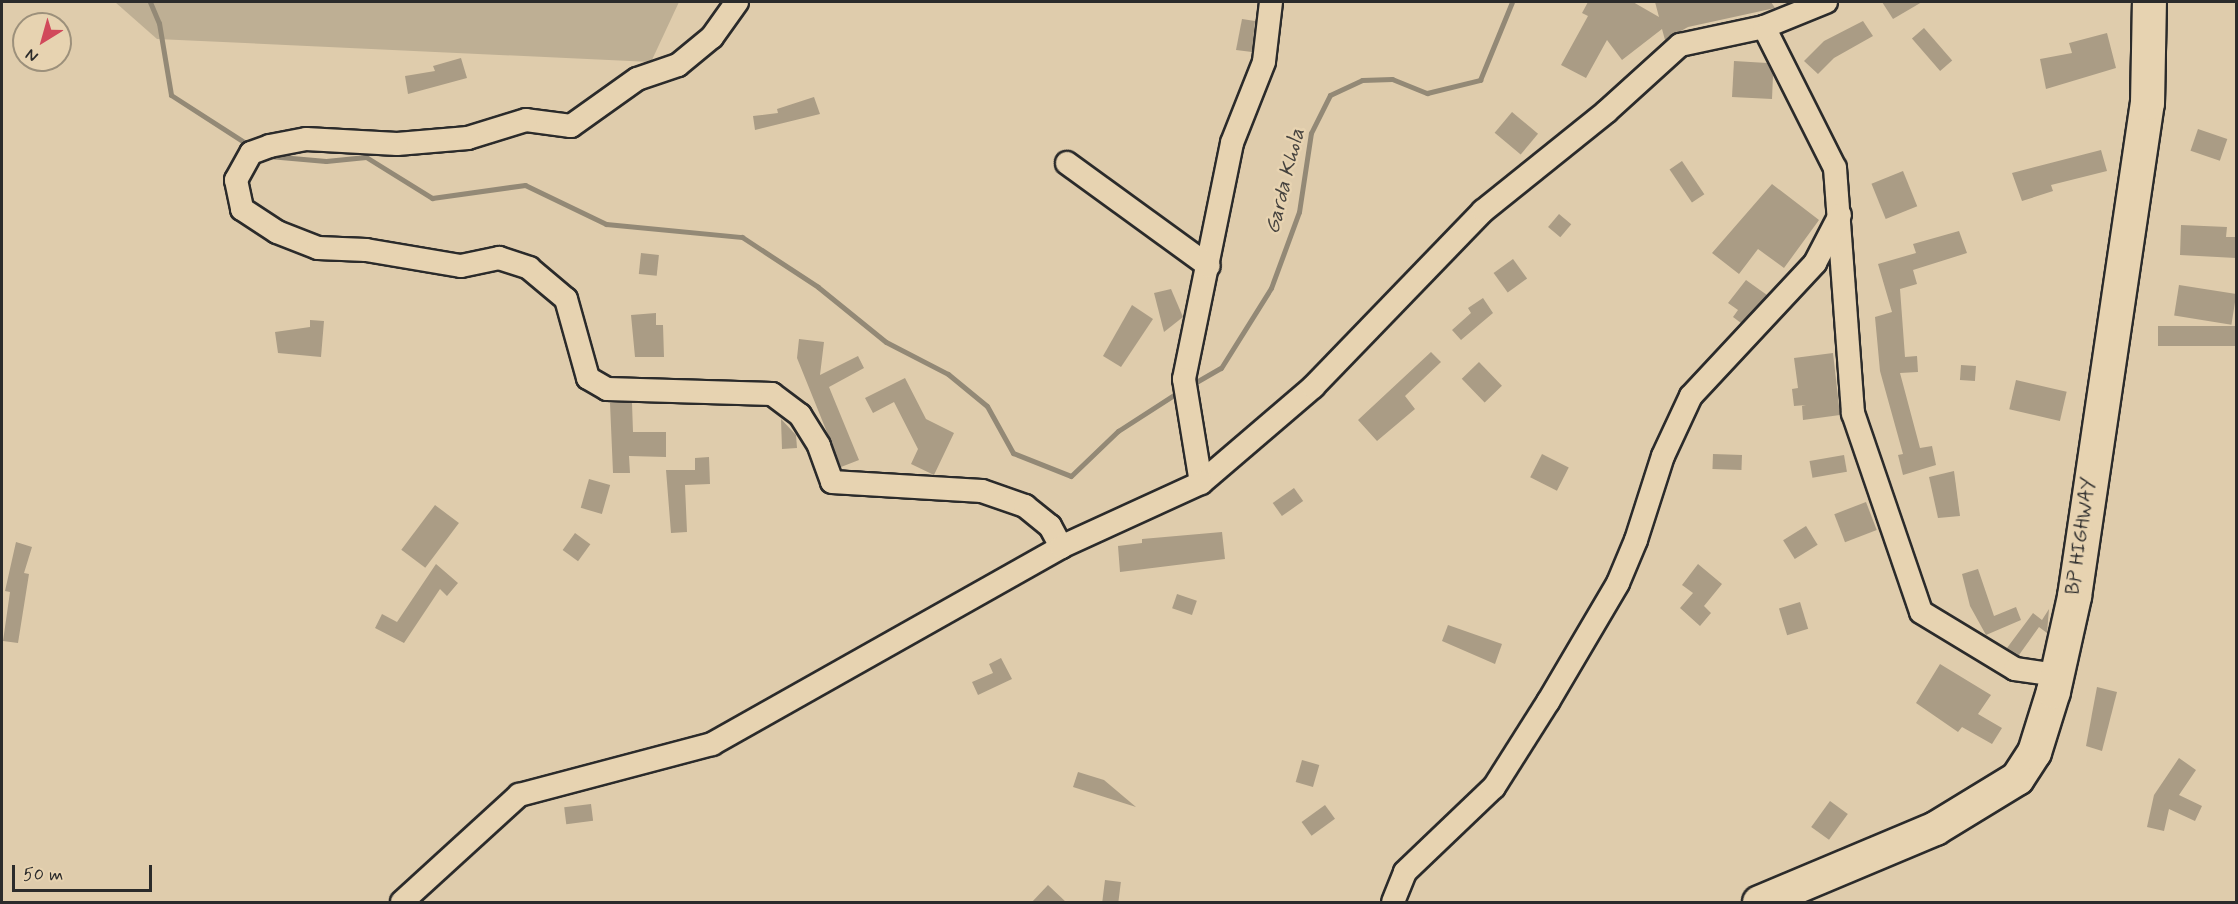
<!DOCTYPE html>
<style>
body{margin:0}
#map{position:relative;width:2238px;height:904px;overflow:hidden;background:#dfccac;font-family:Mynerve,sans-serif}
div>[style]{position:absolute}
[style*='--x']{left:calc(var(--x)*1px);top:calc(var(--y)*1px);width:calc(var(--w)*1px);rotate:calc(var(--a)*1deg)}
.green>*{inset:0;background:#beaf94}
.stream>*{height:5px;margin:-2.5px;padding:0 2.5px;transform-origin:2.5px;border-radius:2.5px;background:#938976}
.building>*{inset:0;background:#aa9c85;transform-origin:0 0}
.roads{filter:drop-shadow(2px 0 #2b2b2b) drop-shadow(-2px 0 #2b2b2b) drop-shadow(0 2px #2b2b2b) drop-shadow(0 -2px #2b2b2b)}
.minor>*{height:22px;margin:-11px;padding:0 11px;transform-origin:11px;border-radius:11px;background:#e7d3b1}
.highway>*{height:33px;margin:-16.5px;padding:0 16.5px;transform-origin:16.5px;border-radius:16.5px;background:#e7d3b1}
span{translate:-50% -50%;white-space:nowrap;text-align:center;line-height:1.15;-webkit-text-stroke:5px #e7d3b1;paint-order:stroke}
.street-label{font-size:20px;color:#2b2b2b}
.water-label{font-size:21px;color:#45423e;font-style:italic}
.frame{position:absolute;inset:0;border:3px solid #2b2b2b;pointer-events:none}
.north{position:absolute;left:12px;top:12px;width:60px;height:60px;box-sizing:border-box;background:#e7d3b1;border:2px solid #9c907b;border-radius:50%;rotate:217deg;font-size:16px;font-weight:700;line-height:24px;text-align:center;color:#2b2b2b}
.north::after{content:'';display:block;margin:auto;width:21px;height:27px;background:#d1495b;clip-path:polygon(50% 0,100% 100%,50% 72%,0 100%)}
.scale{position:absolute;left:12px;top:865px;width:140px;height:27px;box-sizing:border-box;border:3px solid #2b2b2b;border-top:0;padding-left:8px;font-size:18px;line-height:21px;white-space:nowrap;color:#2b2b2b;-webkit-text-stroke:4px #e7d3b1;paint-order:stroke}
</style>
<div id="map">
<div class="green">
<i style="clip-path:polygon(115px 2px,679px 2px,651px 62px,157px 39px)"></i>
</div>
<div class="stream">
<i style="--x:150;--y:2;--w:23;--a:67"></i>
<i style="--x:159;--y:23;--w:73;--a:80.5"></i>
<i style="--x:171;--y:95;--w:94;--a:32.8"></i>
<i style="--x:269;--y:156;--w:57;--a:5"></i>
<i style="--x:326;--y:161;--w:40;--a:-5.7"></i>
<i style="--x:366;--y:157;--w:78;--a:31.8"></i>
<i style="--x:432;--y:198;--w:94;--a:-8"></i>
<i style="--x:525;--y:185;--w:90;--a:25.7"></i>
<i style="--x:606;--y:224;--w:137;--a:5.5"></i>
<i style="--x:742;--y:237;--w:91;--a:33.3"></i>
<i style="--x:818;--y:287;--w:87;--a:39"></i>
<i style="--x:886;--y:342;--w:70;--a:27.3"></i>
<i style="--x:948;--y:374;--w:50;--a:39.4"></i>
<i style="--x:987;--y:406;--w:54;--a:61"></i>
<i style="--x:1013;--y:453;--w:62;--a:21.6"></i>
<i style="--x:1071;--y:476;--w:65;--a:-43.8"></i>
<i style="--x:1118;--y:431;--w:74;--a:-32.8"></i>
<i style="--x:1191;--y:385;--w:34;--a:-30"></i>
<i style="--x:1221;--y:368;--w:94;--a:-58"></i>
<i style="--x:1271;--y:288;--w:81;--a:-69.8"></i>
<i style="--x:1299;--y:212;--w:80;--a:-81.4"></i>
<i style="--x:1311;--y:133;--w:42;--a:-63.4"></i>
<i style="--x:1330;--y:95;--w:35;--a:-25"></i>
<i style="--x:1362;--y:80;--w:30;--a:-2"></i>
<i style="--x:1392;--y:79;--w:38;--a:22"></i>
<i style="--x:1427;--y:93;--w:55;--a:-13.8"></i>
<i style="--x:1480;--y:80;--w:84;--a:-67.7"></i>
</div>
<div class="building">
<i style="clip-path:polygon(1588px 2px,1633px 2px,1659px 17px,1655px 2px,1771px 2px,1775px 8px,1688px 27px,1665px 40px,1662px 29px,1622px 60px,1607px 40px,1586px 78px,1561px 65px,1588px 16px,1582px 13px)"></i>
<i style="clip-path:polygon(1882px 2px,1922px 2px,1893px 19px)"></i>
<i style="clip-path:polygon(1242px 19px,1255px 21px,1252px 52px,1236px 50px)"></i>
<i style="clip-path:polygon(1863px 21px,1873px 36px,1834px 58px,1818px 74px,1804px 61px,1824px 41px)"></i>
<i style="left:1924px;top:28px;width:43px;height:16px;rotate:49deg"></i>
<i style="clip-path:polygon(2107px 33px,2116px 68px,2046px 89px,2040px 59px,2072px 53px,2069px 43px)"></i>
<i style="clip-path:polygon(461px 58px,467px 78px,408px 94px,405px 76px,435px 71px,433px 66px)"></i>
<i style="clip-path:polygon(1734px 61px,1767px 63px,1773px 75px,1772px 99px,1732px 97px)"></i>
<i style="clip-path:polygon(814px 97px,820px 114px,755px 130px,753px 116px,778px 113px,777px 109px)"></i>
<i style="left:1512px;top:112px;width:34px;height:27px;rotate:40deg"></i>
<i style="left:2198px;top:129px;width:31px;height:23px;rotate:19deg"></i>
<i style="clip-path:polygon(2101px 150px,2107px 171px,2051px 185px,2053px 191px,2022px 201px,2012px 173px)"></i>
<i style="left:1682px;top:161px;width:40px;height:15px;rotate:56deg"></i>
<i style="left:1903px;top:171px;width:38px;height:34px;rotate:68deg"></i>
<i style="clip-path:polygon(1772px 184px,1819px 220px,1784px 268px,1758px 249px,1739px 274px,1712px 253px)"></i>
<i style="left:1559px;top:214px;width:16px;height:17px;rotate:40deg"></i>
<i style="clip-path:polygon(2181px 225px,2227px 227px,2226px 237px,2236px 237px,2236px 258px,2180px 255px)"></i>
<i style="clip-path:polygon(1959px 231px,1967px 253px,1913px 270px,1917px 284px,1900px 289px,1905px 357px,1917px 356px,1918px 372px,1900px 373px,1920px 448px,1932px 446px,1936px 465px,1903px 475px,1898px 455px,1903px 454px,1880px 371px,1875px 317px,1892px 312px,1878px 264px,1916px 253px,1913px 244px)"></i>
<i style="left:641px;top:253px;width:18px;height:21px;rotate:6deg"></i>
<i style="left:1513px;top:259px;width:24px;height:24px;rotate:54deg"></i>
<i style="clip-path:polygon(1746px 280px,1767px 295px,1741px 323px,1733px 317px,1738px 310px,1728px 303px)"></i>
<i style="left:2179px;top:285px;width:58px;height:31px;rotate:9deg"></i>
<i style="clip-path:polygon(1171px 289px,1183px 317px,1164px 332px,1154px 293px)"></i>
<i style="clip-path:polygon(1483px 298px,1493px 313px,1461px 340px,1452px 330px,1471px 313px,1468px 308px)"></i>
<i style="clip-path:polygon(1132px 305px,1153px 319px,1121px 367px,1103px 356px)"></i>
<i style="clip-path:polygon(656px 313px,656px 325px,663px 325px,664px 357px,635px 357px,631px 315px)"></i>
<i style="clip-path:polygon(310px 320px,324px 321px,321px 357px,278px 353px,275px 332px,310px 327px)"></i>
<i style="left:2236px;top:326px;width:20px;height:78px;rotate:90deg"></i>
<i style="clip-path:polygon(799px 339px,824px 342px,820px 375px,858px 356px,864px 368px,829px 387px,859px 460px,841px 467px,797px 358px)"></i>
<i style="clip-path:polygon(1431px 352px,1441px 362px,1405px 396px,1415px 409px,1377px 441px,1358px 420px)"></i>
<i style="clip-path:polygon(1833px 353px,1840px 415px,1803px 420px,1802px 406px,1806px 405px,1794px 406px,1792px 389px,1798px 388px,1794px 358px)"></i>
<i style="left:1479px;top:362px;width:33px;height:24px;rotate:46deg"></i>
<i style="left:1961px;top:365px;width:15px;height:15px;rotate:4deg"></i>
<i style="clip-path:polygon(905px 378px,926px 419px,954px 433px,934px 475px,911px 464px,918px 449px,894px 402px,873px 413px,865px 398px)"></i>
<i style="left:2016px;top:380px;width:52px;height:30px;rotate:13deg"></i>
<i style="clip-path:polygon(610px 403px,632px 403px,633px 432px,666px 432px,666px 457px,629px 456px,630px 473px,613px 473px)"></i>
<i style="clip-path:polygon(781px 419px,796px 435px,797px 448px,782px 449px)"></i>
<i style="left:1542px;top:454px;width:30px;height:26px;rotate:27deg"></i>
<i style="left:1713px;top:454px;width:29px;height:15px;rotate:2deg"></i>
<i style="left:1844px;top:455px;width:17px;height:35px;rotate:80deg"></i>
<i style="clip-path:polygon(709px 457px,710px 484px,685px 485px,687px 532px,671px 533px,666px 470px,695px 470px,695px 458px)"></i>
<i style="clip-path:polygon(1954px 471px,1960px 516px,1938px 518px,1929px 477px)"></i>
<i style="left:589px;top:479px;width:22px;height:30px;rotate:16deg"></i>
<i style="left:1294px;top:488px;width:16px;height:26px;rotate:55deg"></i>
<i style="left:1866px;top:502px;width:30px;height:34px;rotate:69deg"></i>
<i style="left:435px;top:505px;width:30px;height:56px;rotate:37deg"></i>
<i style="left:1806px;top:526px;width:22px;height:27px;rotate:58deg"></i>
<i style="clip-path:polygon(1222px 532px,1225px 559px,1120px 572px,1118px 546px,1142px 543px,1142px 539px)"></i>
<i style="left:575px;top:533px;width:19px;height:21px;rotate:36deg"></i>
<i style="clip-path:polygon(16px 542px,32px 547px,24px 573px,29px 574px,18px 643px,3px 641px,10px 592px,5px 591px)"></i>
<i style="clip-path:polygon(436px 564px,458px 583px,447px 596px,440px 589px,404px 643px,375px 628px,382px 614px,397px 622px)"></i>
<i style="clip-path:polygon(1698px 564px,1722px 584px,1704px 606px,1711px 613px,1700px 626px,1680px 608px,1693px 593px,1682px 585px)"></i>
<i style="clip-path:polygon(1978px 569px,1994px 616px,2016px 607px,2021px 620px,1986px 635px,1970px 606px,1962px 574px)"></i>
<i style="left:1177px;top:594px;width:21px;height:15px;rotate:19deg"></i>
<i style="left:1800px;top:602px;width:28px;height:22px;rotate:73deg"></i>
<i style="clip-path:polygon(2049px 609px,2047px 633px,2039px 627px,2019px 655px,2007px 648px,2033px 613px,2042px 620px)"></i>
<i style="clip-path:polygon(1448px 625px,1502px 644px,1495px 664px,1442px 641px)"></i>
<i style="clip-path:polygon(1001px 658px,1012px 679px,978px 695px,972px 682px,993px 673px,989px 664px)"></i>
<i style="clip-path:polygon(1940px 664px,1991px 695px,1978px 714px,2002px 728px,1992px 744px,1962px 727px,1958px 732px,1916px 703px)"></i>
<i style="clip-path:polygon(2097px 687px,2117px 692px,2102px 751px,2086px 746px)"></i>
<i style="clip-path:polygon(2179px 758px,2196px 770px,2179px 795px,2202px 806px,2195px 821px,2169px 809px,2164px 831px,2147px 827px,2154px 795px)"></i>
<i style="left:1302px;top:760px;width:18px;height:23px;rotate:16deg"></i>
<i style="clip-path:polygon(1078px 772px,1104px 780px,1136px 807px,1073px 787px)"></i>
<i style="left:1830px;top:801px;width:22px;height:32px;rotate:36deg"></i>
<i style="left:591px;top:804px;width:17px;height:27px;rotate:83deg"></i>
<i style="left:1325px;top:805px;width:17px;height:29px;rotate:54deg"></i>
<i style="left:1105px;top:880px;width:16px;height:23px;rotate:7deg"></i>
<i style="clip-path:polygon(1048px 885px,1067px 903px,1031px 903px)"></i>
</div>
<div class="roads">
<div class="minor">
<i style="--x:737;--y:2;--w:43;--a:125.5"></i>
<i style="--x:712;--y:37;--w:44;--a:140.5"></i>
<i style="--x:678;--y:65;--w:43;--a:161.1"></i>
<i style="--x:637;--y:79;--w:81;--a:144.5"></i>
<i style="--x:571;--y:126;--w:45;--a:-172.4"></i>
<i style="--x:526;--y:120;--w:61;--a:162.8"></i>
<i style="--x:468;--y:138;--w:71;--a:175.2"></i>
<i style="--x:397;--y:144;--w:91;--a:-176.9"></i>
<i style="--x:306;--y:139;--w:37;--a:169"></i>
<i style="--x:270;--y:146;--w:20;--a:160"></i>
<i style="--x:251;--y:153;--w:31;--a:119"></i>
<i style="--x:236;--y:180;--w:30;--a:78"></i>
<i style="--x:242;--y:209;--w:42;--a:33.3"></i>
<i style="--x:277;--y:232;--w:44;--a:21.3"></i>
<i style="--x:318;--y:248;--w:48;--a:2.4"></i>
<i style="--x:366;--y:250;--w:96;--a:9.6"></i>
<i style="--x:461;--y:266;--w:39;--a:-12"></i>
<i style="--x:499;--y:258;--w:32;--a:18"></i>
<i style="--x:529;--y:268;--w:48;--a:40"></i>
<i style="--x:566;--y:299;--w:82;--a:74.4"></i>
<i style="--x:588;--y:378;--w:22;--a:30"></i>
<i style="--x:607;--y:389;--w:165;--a:1.7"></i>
<i style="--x:772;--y:394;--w:35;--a:37"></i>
<i style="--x:800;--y:415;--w:36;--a:58"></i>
<i style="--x:819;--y:446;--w:38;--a:70"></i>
<i style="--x:832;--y:482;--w:150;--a:3.4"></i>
<i style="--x:982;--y:491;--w:46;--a:19.2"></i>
<i style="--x:1025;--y:506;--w:32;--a:39"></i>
<i style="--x:1050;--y:526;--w:24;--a:62"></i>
<i style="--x:1271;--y:2;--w:60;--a:96.7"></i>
<i style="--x:1264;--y:62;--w:87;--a:111.6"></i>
<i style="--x:1232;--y:143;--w:241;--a:101.5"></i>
<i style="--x:1184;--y:379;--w:105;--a:80.7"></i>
<i style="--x:1201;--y:483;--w:148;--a:-40.6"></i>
<i style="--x:1313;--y:387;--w:245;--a:-46"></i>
<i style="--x:1483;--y:211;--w:158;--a:-38.8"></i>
<i style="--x:1606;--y:112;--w:100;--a:-42.2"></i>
<i style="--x:1680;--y:45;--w:86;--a:-12.1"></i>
<i style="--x:1764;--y:27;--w:158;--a:63.3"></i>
<i style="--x:1835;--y:168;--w:246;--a:85.8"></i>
<i style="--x:1853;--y:413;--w:210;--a:71.1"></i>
<i style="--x:1921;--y:612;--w:110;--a:31.2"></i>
<i style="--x:2015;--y:669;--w:41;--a:8.3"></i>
<i style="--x:1764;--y:27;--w:67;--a:-22"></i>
<i style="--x:1067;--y:163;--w:175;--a:36"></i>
<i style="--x:402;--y:902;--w:159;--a:-42.4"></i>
<i style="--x:519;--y:795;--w:200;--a:-14.8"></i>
<i style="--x:712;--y:744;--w:401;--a:-29.4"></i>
<i style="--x:1061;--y:547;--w:154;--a:-24.6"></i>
<i style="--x:1393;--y:902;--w:32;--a:-68"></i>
<i style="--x:1405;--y:872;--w:123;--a:-43.7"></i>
<i style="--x:1494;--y:787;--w:101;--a:-57.6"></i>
<i style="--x:1548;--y:702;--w:138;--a:-59.5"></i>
<i style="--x:1618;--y:583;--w:47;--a:-67.3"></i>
<i style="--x:1636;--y:540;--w:88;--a:-72.2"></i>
<i style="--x:1663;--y:456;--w:66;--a:-65"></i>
<i style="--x:1691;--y:396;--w:182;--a:-47"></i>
<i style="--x:1815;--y:263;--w:54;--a:-62.5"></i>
</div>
<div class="highway">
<i style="--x:1759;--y:902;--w:191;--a:-22.8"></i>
<i style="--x:1935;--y:828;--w:96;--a:-31.4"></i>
<i style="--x:2017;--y:778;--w:31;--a:-57"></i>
<i style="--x:2034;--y:752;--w:64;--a:-72.7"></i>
<i style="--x:2053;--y:691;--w:97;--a:-77.5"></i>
<i style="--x:2074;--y:596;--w:498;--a:-81.6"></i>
<i style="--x:2147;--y:103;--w:101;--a:-88.9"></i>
</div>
</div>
<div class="street-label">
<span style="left:2081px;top:536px;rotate:-82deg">BP HIGHWAY</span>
</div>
<div class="water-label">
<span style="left:1285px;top:181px;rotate:-76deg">Garda Khola</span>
</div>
<div class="frame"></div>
<div class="north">N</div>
<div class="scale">50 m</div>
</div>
